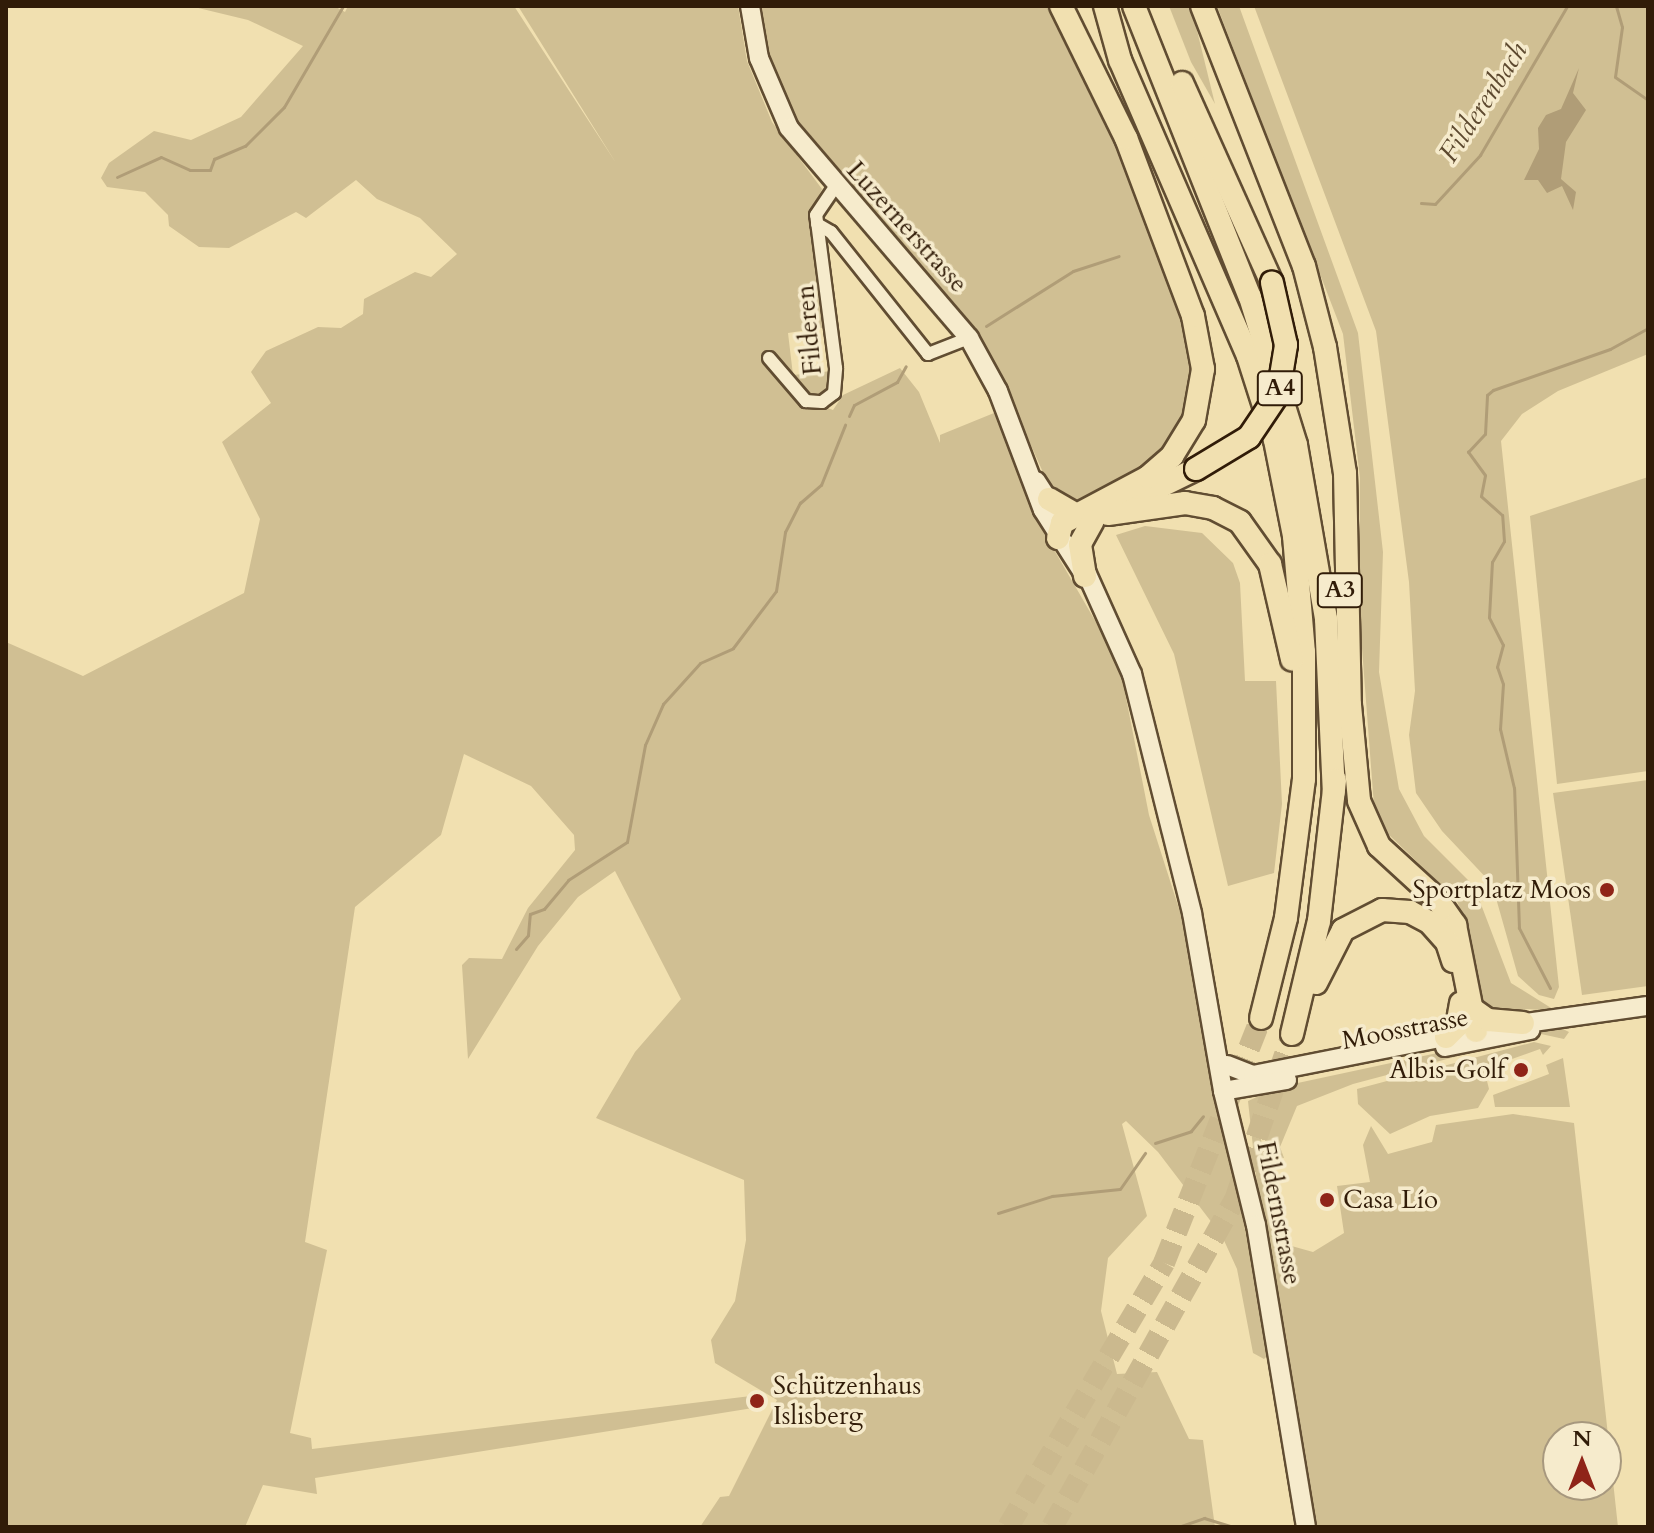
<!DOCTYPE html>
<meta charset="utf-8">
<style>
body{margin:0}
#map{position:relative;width:1654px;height:1533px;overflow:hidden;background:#f1e0b0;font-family:Cardo,serif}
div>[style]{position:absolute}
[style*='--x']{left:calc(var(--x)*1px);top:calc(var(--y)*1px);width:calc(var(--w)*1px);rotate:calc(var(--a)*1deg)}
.green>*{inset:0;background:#d0bf93}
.water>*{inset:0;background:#b09d77}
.stream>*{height:3px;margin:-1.5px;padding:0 1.5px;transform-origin:1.5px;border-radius:1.5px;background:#b09d77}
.highway-tunnel>*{height:22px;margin-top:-11px;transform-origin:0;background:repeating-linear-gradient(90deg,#cbb98e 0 22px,transparent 0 33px)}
.roads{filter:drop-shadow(2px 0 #614d32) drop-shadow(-2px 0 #614d32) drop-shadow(0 2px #614d32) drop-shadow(0 -2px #614d32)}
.street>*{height:12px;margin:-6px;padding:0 6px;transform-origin:6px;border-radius:6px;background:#f6ebcc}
.secondary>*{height:18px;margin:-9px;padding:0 9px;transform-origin:9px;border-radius:9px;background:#f6ebcc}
.highway>*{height:22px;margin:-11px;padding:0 11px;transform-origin:11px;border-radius:11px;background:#f1e0b0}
.bridges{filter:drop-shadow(2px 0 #311c08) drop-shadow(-2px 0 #311c08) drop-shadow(0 2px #311c08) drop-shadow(0 -2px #311c08)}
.highway-bridge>*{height:22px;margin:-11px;padding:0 11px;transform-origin:11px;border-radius:11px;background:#f1e0b0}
.dots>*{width:22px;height:22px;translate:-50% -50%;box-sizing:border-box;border:4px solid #f6ebcc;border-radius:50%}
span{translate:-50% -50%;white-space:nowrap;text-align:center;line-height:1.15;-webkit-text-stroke:7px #f6ebcc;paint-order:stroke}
.shield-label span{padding:2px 6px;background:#f6ebcc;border:2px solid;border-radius:6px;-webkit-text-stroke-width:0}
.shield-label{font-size:24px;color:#311c08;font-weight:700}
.street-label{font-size:26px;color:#311c08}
.poi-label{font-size:26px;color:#311c08}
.right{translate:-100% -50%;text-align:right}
.left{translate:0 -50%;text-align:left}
.water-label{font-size:28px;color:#5d492f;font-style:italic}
.frame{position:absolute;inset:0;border:8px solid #311c08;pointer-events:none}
.north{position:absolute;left:1542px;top:1421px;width:80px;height:80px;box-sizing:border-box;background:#f6ebcc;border:2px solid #a7987e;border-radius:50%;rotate:0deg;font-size:22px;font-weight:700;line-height:32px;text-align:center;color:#311c08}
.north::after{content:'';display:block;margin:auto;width:28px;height:36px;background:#8f2418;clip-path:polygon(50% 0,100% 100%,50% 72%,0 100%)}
</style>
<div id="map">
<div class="green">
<i style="clip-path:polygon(190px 6px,334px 6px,345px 12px,348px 6px,514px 6px,616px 163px,518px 6px,738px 6px,747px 61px,772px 122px,822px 189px,810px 214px,827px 327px,788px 333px,793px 375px,832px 371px,830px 392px,805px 398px,770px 364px,793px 396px,833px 410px,843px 395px,900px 368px,919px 392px,940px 443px,940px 435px,994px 413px,1053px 548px,1119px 662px,1149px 815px,1181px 915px,1270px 1353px,1264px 1359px,1253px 1353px,1237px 1269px,1222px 1236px,1158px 1152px,1126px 1121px,1122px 1124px,1147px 1216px,1108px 1258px,1101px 1311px,1117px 1374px,1157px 1372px,1189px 1439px,1203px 1440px,1215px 1527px,700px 1527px,720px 1497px,729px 1496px,777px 1400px,715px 1363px,711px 1340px,735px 1301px,746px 1240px,744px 1180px,596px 1118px,635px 1052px,681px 999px,615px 871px,578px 897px,538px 946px,468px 1059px,462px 965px,469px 958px,502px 959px,528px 908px,575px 850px,574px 835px,531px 786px,464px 754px,441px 835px,355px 907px,305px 1242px,327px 1250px,290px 1433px,311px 1438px,312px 1449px,751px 1396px,753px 1408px,315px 1478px,317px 1494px,263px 1485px,245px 1527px,6px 1527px,6px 642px,83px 676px,244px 593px,260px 519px,222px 442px,271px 403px,251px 372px,266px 351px,318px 327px,341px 328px,363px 314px,364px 299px,415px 272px,431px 277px,457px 254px,420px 218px,377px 199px,356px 180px,306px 218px,296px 212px,229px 248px,199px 247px,169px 226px,168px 215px,145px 192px,107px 187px,101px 178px,109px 163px,154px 131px,191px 140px,241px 117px,303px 46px,248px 20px)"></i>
<i style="clip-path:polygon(758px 6px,1049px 6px,1130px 171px,1197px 358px,1186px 424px,1145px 471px,1075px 504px,1053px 495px,998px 371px,965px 316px,789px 110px,770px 67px)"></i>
<i style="clip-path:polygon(1169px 6px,1191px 6px,1215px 104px,1191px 62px)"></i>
<i style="clip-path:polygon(1217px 6px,1239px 6px,1358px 333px,1383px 552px,1379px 672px,1399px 789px,1424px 836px,1474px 886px,1511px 983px,1556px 1011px,1527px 1009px,1508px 1017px,1484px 1007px,1470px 932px,1456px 899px,1386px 832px,1374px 806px,1359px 609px,1360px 478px,1343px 334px)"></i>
<i style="clip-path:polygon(1254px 6px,1648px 6px,1648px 354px,1558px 391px,1522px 414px,1501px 441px,1559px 987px,1554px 999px,1539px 995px,1518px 976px,1492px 884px,1442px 831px,1416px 793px,1409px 735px,1415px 691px,1409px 582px,1376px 331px)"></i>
<i style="clip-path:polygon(1648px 477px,1648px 771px,1557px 784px,1530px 516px)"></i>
<i style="clip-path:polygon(1145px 526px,1202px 533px,1233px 563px,1240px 583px,1245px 681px,1276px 681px,1282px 804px,1274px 873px,1228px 886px,1174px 654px,1116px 535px)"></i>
<i style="clip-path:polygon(1648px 780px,1648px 986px,1582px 995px,1553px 793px)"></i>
<i style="clip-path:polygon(evenodd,1559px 1027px,1569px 1032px,1564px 1039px,1541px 1034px,1353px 1084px,1297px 1106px,1280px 1147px,1284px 1158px,1269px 1155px,1265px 1132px,1259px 1132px,1288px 1245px,1313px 1252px,1344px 1233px,1337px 1186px,1370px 1182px,1363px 1145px,1371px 1126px,1388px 1154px,1432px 1142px,1436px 1125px,1513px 1114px,1574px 1123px,1618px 1527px,1313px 1527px,1263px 1240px,1248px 1101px,1279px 1087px,1559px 1027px,1558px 1437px,1606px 1437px,1606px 1485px,1558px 1485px,1558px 1437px)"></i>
<i style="clip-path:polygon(1534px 1042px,1551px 1046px,1543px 1055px,1540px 1049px,1484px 1069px,1489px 1089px,1478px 1108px,1430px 1116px,1390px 1134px,1358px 1104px,1357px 1089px)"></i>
<i style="clip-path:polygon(1563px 1058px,1570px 1107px,1495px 1107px,1493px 1095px,1549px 1074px,1546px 1065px)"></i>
</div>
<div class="water">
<i style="clip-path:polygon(1579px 68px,1573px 93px,1586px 110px,1566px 142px,1561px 179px,1576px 192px,1573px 210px,1562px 186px,1547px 193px,1538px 180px,1524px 180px,1539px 149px,1538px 128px,1546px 115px,1561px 109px)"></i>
</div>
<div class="stream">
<i style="--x:1616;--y:6;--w:22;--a:74"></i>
<i style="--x:1622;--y:27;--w:50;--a:98"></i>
<i style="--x:1615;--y:77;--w:40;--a:34.9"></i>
<i style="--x:117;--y:177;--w:48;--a:-24.4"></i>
<i style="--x:161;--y:157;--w:32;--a:24"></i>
<i style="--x:190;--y:170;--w:20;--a:0"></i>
<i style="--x:210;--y:170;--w:12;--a:-70"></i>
<i style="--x:214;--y:159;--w:34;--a:-23"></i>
<i style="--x:245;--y:146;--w:55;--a:-45"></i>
<i style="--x:284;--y:107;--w:117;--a:-59.7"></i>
<i style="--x:1421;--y:203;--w:14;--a:4"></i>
<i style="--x:1435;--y:204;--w:67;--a:-47.4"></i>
<i style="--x:1480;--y:155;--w:173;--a:-59.7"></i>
<i style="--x:986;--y:326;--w:103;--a:-32.3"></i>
<i style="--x:1073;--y:271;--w:48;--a:-18.1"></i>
<i style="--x:849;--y:416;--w:12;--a:-66"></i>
<i style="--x:854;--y:405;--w:49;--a:-28.1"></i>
<i style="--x:897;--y:382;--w:18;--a:-61"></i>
<i style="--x:516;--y:949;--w:18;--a:-49"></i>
<i style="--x:528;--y:935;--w:21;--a:-85"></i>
<i style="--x:530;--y:914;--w:15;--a:-20"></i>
<i style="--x:544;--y:909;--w:38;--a:-50"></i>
<i style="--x:568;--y:880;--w:70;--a:-32.8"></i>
<i style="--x:627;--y:842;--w:99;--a:-79.5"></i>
<i style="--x:645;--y:745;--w:45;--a:-66.3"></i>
<i style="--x:663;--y:704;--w:55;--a:-47.9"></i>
<i style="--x:700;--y:663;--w:36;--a:-24"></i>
<i style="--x:733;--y:648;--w:71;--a:-53"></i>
<i style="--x:776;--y:591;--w:60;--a:-81.3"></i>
<i style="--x:785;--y:532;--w:33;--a:-63"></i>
<i style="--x:800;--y:503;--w:28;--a:-41"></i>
<i style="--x:821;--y:485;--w:65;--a:-68.2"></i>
<i style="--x:1550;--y:988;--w:68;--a:-117.3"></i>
<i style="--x:1519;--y:928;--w:140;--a:-92"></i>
<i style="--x:1514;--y:788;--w:61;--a:-103.3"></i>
<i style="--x:1500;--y:729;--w:45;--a:-86.2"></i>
<i style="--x:1503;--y:684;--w:18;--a:-109"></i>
<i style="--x:1497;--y:667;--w:23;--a:-75"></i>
<i style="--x:1503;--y:645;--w:31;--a:-117"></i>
<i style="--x:1489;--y:617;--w:55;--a:-86.9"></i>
<i style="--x:1492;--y:562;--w:24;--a:-60"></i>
<i style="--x:1504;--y:541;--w:26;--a:-94"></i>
<i style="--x:1502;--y:515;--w:28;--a:-138"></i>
<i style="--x:1481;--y:496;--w:21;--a:-79"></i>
<i style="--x:1485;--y:475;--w:29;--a:-126"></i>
<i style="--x:1468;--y:452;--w:25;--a:-47"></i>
<i style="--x:1485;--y:434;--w:39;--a:-87"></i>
<i style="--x:1487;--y:395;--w:8;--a:-40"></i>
<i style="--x:1493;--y:390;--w:124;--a:-19.3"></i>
<i style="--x:1610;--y:349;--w:43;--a:-28.9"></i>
<i style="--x:1155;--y:1143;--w:38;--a:-18"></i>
<i style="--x:1191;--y:1131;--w:19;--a:-51"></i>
<i style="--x:998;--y:1213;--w:57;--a:-17.5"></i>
<i style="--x:1052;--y:1196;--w:68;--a:-5.9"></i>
<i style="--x:1120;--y:1189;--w:44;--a:-55.2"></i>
<i style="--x:1178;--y:1527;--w:28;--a:-19"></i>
<i style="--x:1204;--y:1518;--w:31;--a:17"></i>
</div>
<div class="highway-tunnel">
<i style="--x:1008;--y:1527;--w:307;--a:-59.4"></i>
<i style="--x:1164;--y:1263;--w:264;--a:-68.4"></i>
<i style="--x:1052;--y:1527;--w:375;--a:-60.8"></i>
<i style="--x:1235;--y:1200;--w:176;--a:-71"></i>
</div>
<div class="roads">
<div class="street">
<i style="--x:817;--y:224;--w:16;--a:30"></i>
<i style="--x:831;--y:232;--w:156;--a:51.5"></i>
<i style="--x:928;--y:354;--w:44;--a:-21.3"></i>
<i style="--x:769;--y:358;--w:57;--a:49.3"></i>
<i style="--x:806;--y:401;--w:16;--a:4"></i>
<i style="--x:822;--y:402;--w:15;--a:-37"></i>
<i style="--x:834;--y:393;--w:25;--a:-85"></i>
<i style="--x:836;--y:368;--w:154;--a:-97.4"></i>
<i style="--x:816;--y:215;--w:34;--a:-56"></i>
</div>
<div class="secondary">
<i style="--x:750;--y:6;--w:53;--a:80.2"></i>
<i style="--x:759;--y:58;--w:76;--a:66.8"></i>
<i style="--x:789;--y:128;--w:277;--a:49.4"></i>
<i style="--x:969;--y:338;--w:60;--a:61.3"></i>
<i style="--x:998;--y:391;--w:127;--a:69.3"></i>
<i style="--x:1043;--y:510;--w:78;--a:57.5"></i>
<i style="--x:1036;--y:481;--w:35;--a:57"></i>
<i style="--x:1083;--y:565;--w:120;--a:65.8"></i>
<i style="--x:1132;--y:674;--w:246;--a:75.9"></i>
<i style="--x:1192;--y:913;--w:181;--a:80.1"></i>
<i style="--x:1223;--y:1091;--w:138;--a:76.2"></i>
<i style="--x:1256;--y:1225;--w:306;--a:80.6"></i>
<i style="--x:1512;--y:1025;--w:137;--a:-8"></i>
<i style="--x:1445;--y:1047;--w:87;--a:-11.3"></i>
<i style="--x:1227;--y:1065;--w:28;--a:21"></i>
<i style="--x:1253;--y:1075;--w:211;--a:-11.2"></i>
<i style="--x:1223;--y:1091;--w:65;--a:-9.8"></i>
</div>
<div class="highway">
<i style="--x:1105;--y:6;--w:56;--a:74.5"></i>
<i style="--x:1120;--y:60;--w:322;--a:66.6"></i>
<i style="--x:1248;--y:356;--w:88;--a:72.2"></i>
<i style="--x:1275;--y:440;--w:98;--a:78.8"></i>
<i style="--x:1294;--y:536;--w:116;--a:85.1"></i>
<i style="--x:1304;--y:652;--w:127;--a:90"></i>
<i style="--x:1304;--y:779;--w:140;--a:97.4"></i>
<i style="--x:1286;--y:918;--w:103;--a:104"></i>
<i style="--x:1134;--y:6;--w:313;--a:68.3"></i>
<i style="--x:1250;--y:297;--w:155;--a:72.7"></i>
<i style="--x:1296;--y:445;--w:177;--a:80.2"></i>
<i style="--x:1326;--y:619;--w:173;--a:87.4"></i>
<i style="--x:1202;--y:6;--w:279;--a:68.6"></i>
<i style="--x:1304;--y:266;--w:84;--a:75.5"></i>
<i style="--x:1325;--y:347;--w:128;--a:81"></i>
<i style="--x:1345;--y:473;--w:232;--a:88.8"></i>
<i style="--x:1350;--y:705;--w:96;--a:84.6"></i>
<i style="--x:1359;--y:801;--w:49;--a:66"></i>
<i style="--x:1379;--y:846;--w:79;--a:42.4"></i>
<i style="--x:1437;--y:899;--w:32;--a:55"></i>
<i style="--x:1455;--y:925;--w:108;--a:78.8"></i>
<i style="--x:1182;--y:83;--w:219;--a:65.8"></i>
<i style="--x:1137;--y:498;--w:66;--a:-26.2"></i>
<i style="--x:1049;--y:499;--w:30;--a:30"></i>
<i style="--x:1108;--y:514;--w:78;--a:-8.1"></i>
<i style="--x:1185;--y:503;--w:28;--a:10"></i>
<i style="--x:1213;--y:508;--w:30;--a:27"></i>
<i style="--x:1240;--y:522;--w:52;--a:54.5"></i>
<i style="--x:1270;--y:564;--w:98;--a:77"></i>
<i style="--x:1058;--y:538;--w:16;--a:-75"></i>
<i style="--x:1062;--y:523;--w:98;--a:-28.1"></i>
<i style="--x:1148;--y:477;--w:32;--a:-41"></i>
<i style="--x:1172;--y:456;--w:42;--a:-58.6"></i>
<i style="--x:1194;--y:420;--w:52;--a:-80"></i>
<i style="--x:1203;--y:369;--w:54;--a:-100.7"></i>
<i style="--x:1193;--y:316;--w:190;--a:-110.6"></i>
<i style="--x:1126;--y:138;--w:147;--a:-116.2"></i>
<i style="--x:1085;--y:576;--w:32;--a:-99"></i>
<i style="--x:1080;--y:544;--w:26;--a:-61"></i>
<i style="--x:1316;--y:983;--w:59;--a:-63"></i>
<i style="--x:1343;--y:930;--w:44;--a:-27.1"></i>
<i style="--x:1382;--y:910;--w:28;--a:4"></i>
<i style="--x:1410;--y:912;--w:21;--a:28"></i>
<i style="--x:1429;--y:922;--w:27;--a:48"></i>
<i style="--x:1447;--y:942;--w:20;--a:72"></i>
<i style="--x:1475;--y:1011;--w:16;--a:35"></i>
<i style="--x:1488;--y:1020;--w:35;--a:5"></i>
<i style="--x:1292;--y:1034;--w:116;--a:-76.6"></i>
<i style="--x:1319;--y:921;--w:142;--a:-83.5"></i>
<i style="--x:1446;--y:1037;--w:16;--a:-45"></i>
<i style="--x:1457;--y:1026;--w:23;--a:-80"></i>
</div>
</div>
<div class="bridges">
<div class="highway-bridge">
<i style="--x:1196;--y:469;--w:62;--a:-31.1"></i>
<i style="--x:1249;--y:437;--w:52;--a:-56"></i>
<i style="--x:1278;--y:394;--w:50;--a:-80.7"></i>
<i style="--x:1286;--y:345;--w:64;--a:-102.7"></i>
</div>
</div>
<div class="dots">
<i style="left:1607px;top:890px;background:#8f2418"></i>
<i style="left:1521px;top:1070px;background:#8f2418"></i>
<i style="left:1327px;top:1200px;background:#8f2418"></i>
<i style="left:757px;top:1401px;background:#8f2418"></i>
</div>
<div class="shield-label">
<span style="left:1280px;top:388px">A4</span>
<span style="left:1340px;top:590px">A3</span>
</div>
<div class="street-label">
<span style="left:907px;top:227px;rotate:48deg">Luzernerstrasse</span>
<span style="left:809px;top:330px;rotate:-95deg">Filderen</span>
<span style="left:1405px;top:1029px;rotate:-11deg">Moosstrasse</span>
<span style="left:1279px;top:1213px;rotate:79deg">Fildernstrasse</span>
</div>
<div class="poi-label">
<span class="right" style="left:1591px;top:890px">Sportplatz Moos</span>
<span class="right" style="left:1505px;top:1070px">Albis-Golf</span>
<span class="left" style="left:1343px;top:1200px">Casa Lío</span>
<span class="left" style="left:773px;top:1401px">Schützenhaus<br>Islisberg</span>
</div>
<div class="water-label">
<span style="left:1483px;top:102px;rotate:-57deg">Filderenbach</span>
</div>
<div class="frame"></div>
<div class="north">N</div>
</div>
